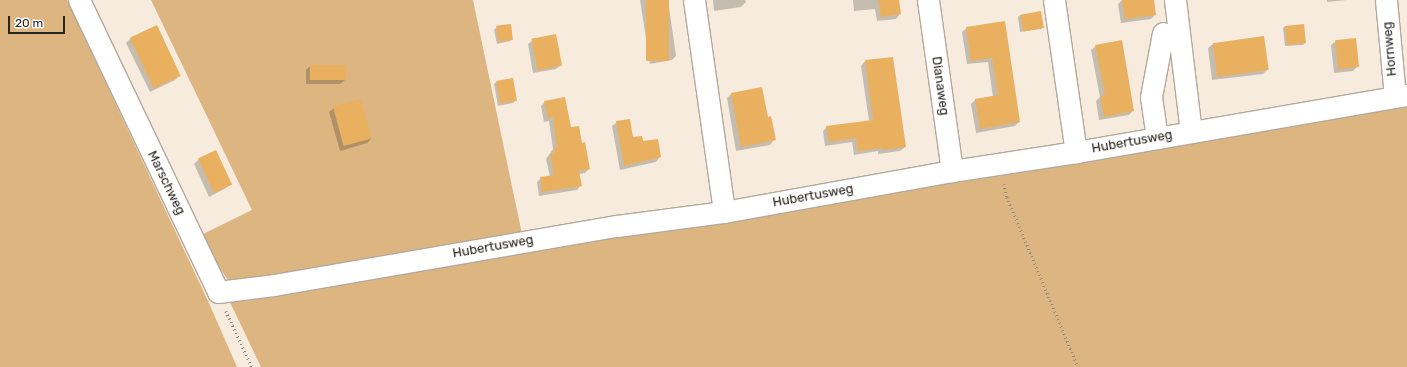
<!DOCTYPE html>
<style>
body{margin:0}
#map{position:relative;width:1407px;height:367px;overflow:hidden;background:#f7ebdd;font-family:Rubik,sans-serif}
div>[style]{position:absolute}
[style*='--x']{left:calc(var(--x)*1px);top:calc(var(--y)*1px);width:calc(var(--w)*1px);rotate:calc(var(--a)*1deg)}
.green>*{inset:0;background:#ddb580}
.shadow>*{inset:0;background:#0003}
.building>*{inset:0;background:#e9b05f;transform-origin:0 0}
.path>*{height:2.5px;margin-top:-1.25px;transform-origin:0;background:repeating-linear-gradient(90deg,#938b81 0 1px,transparent 0 4px)}
.roads{filter:drop-shadow(1px 0 #b3a99b) drop-shadow(-1px 0 #b3a99b) drop-shadow(0 1px #b3a99b) drop-shadow(0 -1px #b3a99b)}
.minor>*{height:21px;margin:-10.5px;padding:0 10.5px;transform-origin:10.5px;border-radius:10.5px;background:#fff}
span{translate:-50% -50%;white-space:nowrap;text-align:center;line-height:1.15;-webkit-text-stroke:4px #fff;paint-order:stroke}
.street-label{font-size:13px;color:#28241f}
.scale{position:absolute;left:8px;top:16px;width:57px;height:18px;box-sizing:border-box;border:2px solid #28241f;border-top:0;padding-left:5px;font-size:12px;line-height:14px;white-space:nowrap;color:#28241f;-webkit-text-stroke:3px #fff;paint-order:stroke}
</style>
<div id="map">
<div class="green">
<i style="clip-path:polygon(0 0,67px 0,208px 301px,237px 367px,0 367px)"></i>
<i style="clip-path:polygon(151px 0,473px 0,522px 234px,231px 285px,199px 236px,252px 210px)"></i>
<i style="clip-path:polygon(1407px 101px,1407px 367px,261px 367px,227px 296px)"></i>
</div>
<div class="shadow">
<i style="clip-path:polygon(640px 0,668px 0,676px 56px,672px 60px,650px 64px)"></i>
<i style="clip-path:polygon(713px 0,745px 0,746px 2px,741px 7px,714px 11px)"></i>
<i style="clip-path:polygon(853px 0,898px 0,900px 14px,896px 19px,877px 21px,875px 9px,854px 11px)"></i>
<i style="clip-path:polygon(1122px 0,1153px 0,1155px 15px,1151px 19px,1121px 23px,1118px 4px)"></i>
<i style="clip-path:polygon(1327px 0,1347px 0,1327px 2px)"></i>
<i style="clip-path:polygon(1020px 15px,1043px 27px,1041px 29px,1020px 32px,1018px 17px)"></i>
<i style="clip-path:polygon(1004px 22px,1019px 122px,1015px 126px,976px 133px,971px 104px,975px 100px,993px 97px,988px 62px,967px 64px,962px 32px,967px 28px)"></i>
<i style="clip-path:polygon(1303px 25px,1305px 43px,1303px 45px,1285px 46px,1283px 28px,1285px 26px)"></i>
<i style="clip-path:polygon(496px 28px,512px 39px,510px 41px,497px 44px,494px 30px)"></i>
<i style="clip-path:polygon(130px 39px,180px 75px,175px 80px,150px 92px,126px 43px)"></i>
<i style="clip-path:polygon(533px 40px,561px 65px,556px 69px,533px 73px,528px 44px)"></i>
<i style="clip-path:polygon(1336px 41px,1358px 66px,1353px 71px,1334px 73px,1331px 45px)"></i>
<i style="clip-path:polygon(1213px 44px,1268px 69px,1263px 74px,1212px 80px,1208px 48px)"></i>
<i style="clip-path:polygon(1096px 46px,1133px 111px,1129px 115px,1099px 120px,1096px 101px,1100px 97px,1091px 50px)"></i>
<i style="clip-path:polygon(865px 61px,905px 147px,900px 151px,878px 154px,878px 151px,854px 155px,852px 142px,825px 146px,823px 131px,827px 127px,869px 121px,861px 66px)"></i>
<i style="clip-path:polygon(310px 66px,345px 80px,340px 84px,306px 84px,306px 70px)"></i>
<i style="clip-path:polygon(512px 79px,515px 101px,513px 103px,498px 106px,494px 84px,496px 82px)"></i>
<i style="clip-path:polygon(731px 94px,774px 140px,770px 145px,736px 151px,727px 98px)"></i>
<i style="clip-path:polygon(545px 102px,570px 128px,581px 144px,589px 169px,585px 173px,579px 174px,581px 185px,577px 190px,539px 196px,537px 182px,541px 178px,550px 177px,546px 159px,553px 149px,549px 121px,544px 122px,541px 106px)"></i>
<i style="clip-path:polygon(334px 108px,371px 139px,367px 143px,340px 151px,329px 112px)"></i>
<i style="clip-path:polygon(617px 122px,633px 138px,642px 142px,660px 157px,656px 162px,620px 170px,612px 126px)"></i>
<i style="clip-path:polygon(216px 151px,231px 184px,226px 188px,209px 197px,194px 164px,198px 160px)"></i>
</div>
<div class="building">
<i style="left:646px;top:0;width:23px;height:61px"></i>
<i style="clip-path:polygon(878px 0,899px 0,901px 14px,881px 17px)"></i>
<i style="clip-path:polygon(1122px 0,1154px 0,1156px 15px,1125px 19px)"></i>
<i style="left:1041px;top:11px;width:17px;height:21px;rotate:80deg"></i>
<i style="clip-path:polygon(1005px 21px,1020px 122px,980px 129px,975px 99px,998px 95px,992px 58px,971px 61px,966px 27px)"></i>
<i style="left:511px;top:24px;width:16px;height:15px;rotate:83deg"></i>
<i style="left:1304px;top:24px;width:19px;height:19px;rotate:84deg"></i>
<i style="left:157px;top:25px;width:56px;height:30px;rotate:65deg"></i>
<i style="left:556px;top:34px;width:32px;height:25px;rotate:79deg"></i>
<i style="left:1264px;top:36px;width:34px;height:52px;rotate:82deg"></i>
<i style="left:1356px;top:38px;width:29px;height:21px;rotate:84deg"></i>
<i style="clip-path:polygon(1122px 40px,1134px 111px,1104px 117px,1100px 96px,1105px 95px,1095px 45px)"></i>
<i style="clip-path:polygon(893px 57px,906px 147px,882px 150px,882px 148px,858px 151px,856px 138px,829px 142px,826px 126px,873px 120px,865px 60px)"></i>
<i style="left:310px;top:65px;width:36px;height:15px"></i>
<i style="left:513px;top:78px;width:23px;height:17px;rotate:80deg"></i>
<i style="clip-path:polygon(762px 87px,768px 117px,771px 116px,776px 140px,741px 147px,731px 93px)"></i>
<i style="clip-path:polygon(565px 97px,571px 127px,579px 126px,582px 143px,585px 142px,590px 169px,579px 171px,582px 186px,542px 192px,540px 177px,554px 175px,550px 154px,554px 153px,554px 148px,557px 147px,553px 117px,548px 118px,544px 101px)"></i>
<i style="left:361px;top:99px;width:41px;height:29px;rotate:75deg"></i>
<i style="clip-path:polygon(630px 119px,633px 137px,642px 136px,643px 141px,658px 139px,661px 157px,624px 166px,616px 121px)"></i>
<i style="left:216px;top:150px;width:38px;height:20px;rotate:65deg"></i>
</div>
<div class="path">
<i style="--x:1004;--y:184;--w:13;--a:77"></i>
<i style="--x:1007;--y:197;--w:184;--a:67.3"></i>
<i style="--x:226;--y:311;--w:62;--a:65.1"></i>
</div>
<div class="roads">
<div class="minor">
<i style="--x:79;--y:0;--w:323;--a:64.5"></i>
<i style="--x:218;--y:292;--w:56;--a:-7.1"></i>
<i style="--x:274;--y:285;--w:348;--a:-9.8"></i>
<i style="--x:617;--y:226;--w:108;--a:-7.5"></i>
<i style="--x:724;--y:212;--w:232;--a:-10.2"></i>
<i style="--x:952;--y:171;--w:125;--a:-8.7"></i>
<i style="--x:1076;--y:152;--w:336;--a:-9.8"></i>
<i style="--x:694;--y:0;--w:214;--a:81.9"></i>
<i style="--x:928;--y:0;--w:173;--a:82"></i>
<i style="--x:1054;--y:0;--w:154;--a:81.8"></i>
<i style="--x:1175;--y:0;--w:133;--a:83.1"></i>
<i style="--x:1386;--y:0;--w:97;--a:84.7"></i>
<i style="--x:1157;--y:138;--w:41;--a:-98.3"></i>
<i style="--x:1151;--y:97;--w:65;--a:-79.4"></i>
</div>
</div>
<div class="street-label">
<span style="left:1390px;top:49px;rotate:-95deg">Hornweg</span>
<span style="left:940px;top:86px;rotate:82deg">Dianaweg</span>
<span style="left:1132px;top:142px;rotate:-10deg">Hubertusweg</span>
<span style="left:166px;top:183px;rotate:64deg">Marschweg</span>
<span style="left:813px;top:196px;rotate:-10deg">Hubertusweg</span>
<span style="left:493px;top:247px;rotate:-10deg">Hubertusweg</span>
</div>
<div class="scale">20 m</div>
</div>
